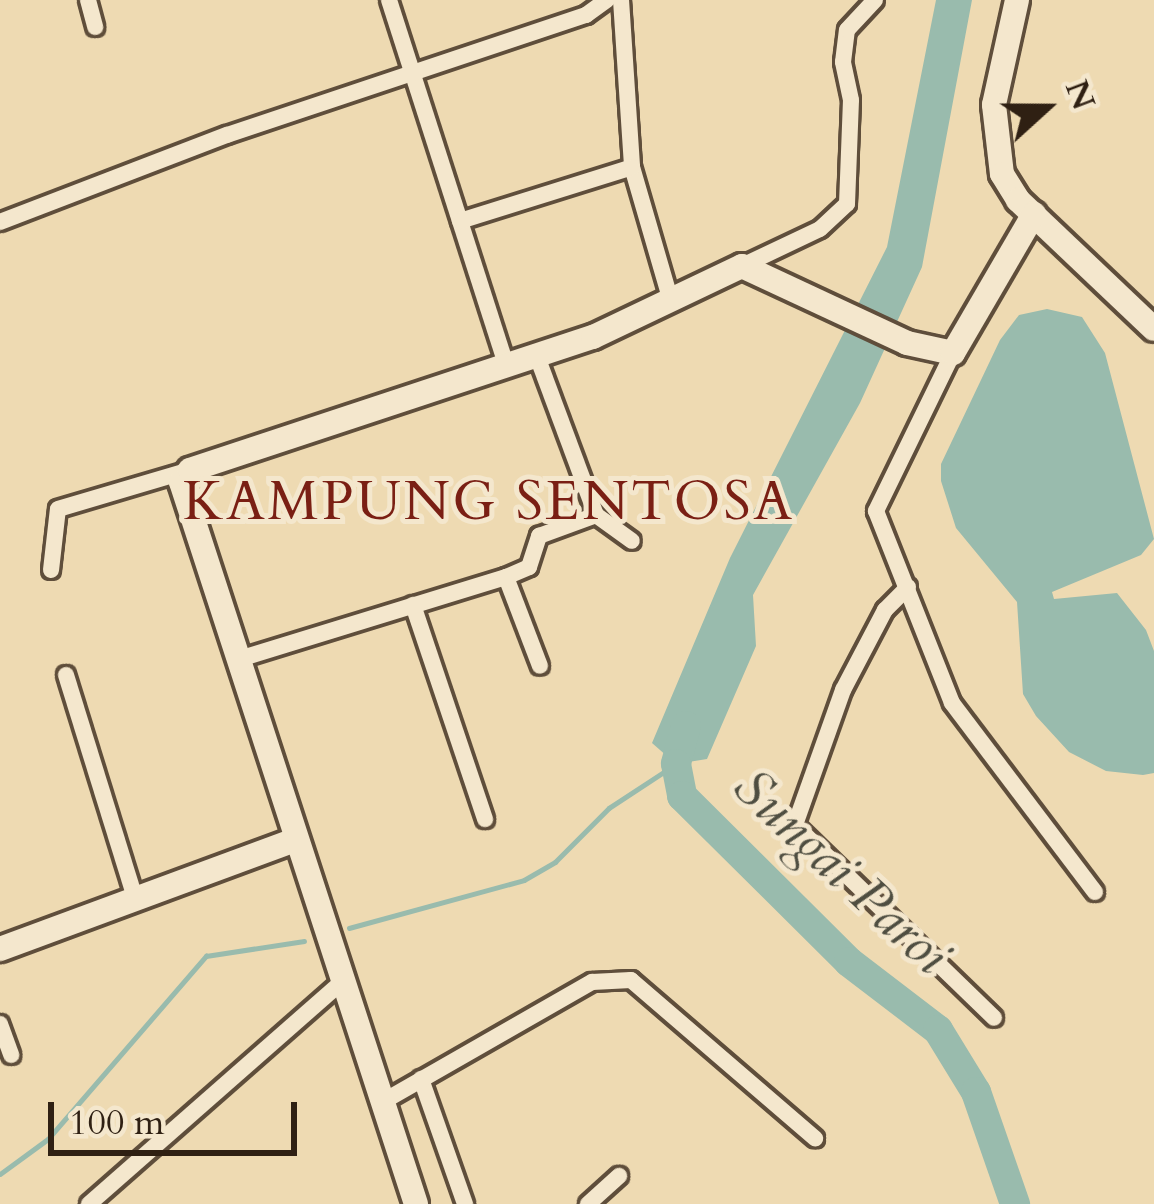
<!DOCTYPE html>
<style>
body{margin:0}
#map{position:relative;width:1154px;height:1204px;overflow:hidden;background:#eedab2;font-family:Cardo,serif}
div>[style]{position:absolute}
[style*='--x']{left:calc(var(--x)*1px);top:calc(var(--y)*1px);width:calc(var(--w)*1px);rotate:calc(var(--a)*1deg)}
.water>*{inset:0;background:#99bbad}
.stream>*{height:4.5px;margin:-2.25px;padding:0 2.25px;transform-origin:2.25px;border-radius:2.25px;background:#99bbad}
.river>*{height:30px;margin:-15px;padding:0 15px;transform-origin:15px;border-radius:15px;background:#99bbad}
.roads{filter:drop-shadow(3px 0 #5f4e3b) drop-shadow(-3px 0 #5f4e3b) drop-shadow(0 3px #5f4e3b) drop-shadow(0 -3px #5f4e3b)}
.street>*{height:16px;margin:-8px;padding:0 8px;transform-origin:8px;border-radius:8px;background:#f4e7cd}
.secondary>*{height:24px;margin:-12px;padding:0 12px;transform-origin:12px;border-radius:12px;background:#f4e7cd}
span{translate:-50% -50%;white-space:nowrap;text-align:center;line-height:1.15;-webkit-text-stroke:10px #f4e7cd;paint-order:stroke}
.neighbourhood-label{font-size:54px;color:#7a1f14;letter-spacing:3px}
.water-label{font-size:54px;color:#4f4e41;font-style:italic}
.north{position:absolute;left:986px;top:48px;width:120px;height:120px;-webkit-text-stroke:9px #f4e7cd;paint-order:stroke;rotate:69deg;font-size:33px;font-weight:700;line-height:48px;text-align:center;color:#2f2013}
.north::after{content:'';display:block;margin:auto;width:42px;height:54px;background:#2f2013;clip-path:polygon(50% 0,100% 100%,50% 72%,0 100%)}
.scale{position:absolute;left:48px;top:1102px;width:249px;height:54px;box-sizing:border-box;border:6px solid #2f2013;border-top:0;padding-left:15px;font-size:36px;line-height:42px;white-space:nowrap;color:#2f2013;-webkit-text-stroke:9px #f4e7cd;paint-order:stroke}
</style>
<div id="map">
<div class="water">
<i style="clip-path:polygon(936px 0,972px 0,922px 267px,860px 403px,753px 595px,756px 646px,707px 759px,676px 764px,652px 743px,730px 558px,887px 247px)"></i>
<i style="clip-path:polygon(1047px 309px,1082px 317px,1105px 353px,1154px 539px,1141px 555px,1052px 592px,1054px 599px,1117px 593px,1146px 630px,1154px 651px,1154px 773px,1143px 775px,1106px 771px,1069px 752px,1036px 716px,1023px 694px,1017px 602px,956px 528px,941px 481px,941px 464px,1000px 340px,1019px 315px)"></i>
</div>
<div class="stream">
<i style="--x:349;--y:928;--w:181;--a:-15.3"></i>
<i style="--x:524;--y:880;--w:36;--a:-30"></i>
<i style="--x:555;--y:862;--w:76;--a:-45"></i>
<i style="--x:609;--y:808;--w:80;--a:-33.3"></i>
<i style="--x:0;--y:1174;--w:59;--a:-36.1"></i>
<i style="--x:48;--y:1139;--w:242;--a:-49.2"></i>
<i style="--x:206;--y:956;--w:99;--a:-8.7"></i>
</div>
<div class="river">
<i style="--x:686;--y:726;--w:39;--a:105"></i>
<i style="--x:676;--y:764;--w:33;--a:79"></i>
<i style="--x:682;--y:796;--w:235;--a:44.8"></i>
<i style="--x:849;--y:962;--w:112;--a:37.4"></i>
<i style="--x:938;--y:1030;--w:73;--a:58.5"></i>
<i style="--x:976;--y:1092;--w:119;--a:70.8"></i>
</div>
<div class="roads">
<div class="street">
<i style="--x:88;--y:0;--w:28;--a:75"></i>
<i style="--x:389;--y:0;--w:386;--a:72.2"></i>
<i style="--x:621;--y:0;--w:167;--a:86.2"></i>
<i style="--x:632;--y:167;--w:140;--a:73.8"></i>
<i style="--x:460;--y:221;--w:180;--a:-17.4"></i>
<i style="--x:0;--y:222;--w:243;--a:-21"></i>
<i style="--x:227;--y:135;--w:379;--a:-18.5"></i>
<i style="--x:586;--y:15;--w:26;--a:-36"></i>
<i style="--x:742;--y:266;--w:86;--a:-25.4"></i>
<i style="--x:820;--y:229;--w:37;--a:-43"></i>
<i style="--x:847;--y:204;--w:104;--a:-87.8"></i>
<i style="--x:851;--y:100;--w:39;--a:-102"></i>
<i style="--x:843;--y:62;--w:32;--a:-83"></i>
<i style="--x:847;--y:30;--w:41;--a:-47"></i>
<i style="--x:953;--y:353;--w:176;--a:116"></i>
<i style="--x:876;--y:511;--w:206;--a:68.4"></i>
<i style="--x:952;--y:703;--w:237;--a:52.9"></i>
<i style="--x:538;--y:359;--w:166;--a:69.6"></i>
<i style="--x:51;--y:570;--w:61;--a:-83.5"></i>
<i style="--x:58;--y:509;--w:138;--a:-16.5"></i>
<i style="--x:506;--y:577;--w:95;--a:69.1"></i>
<i style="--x:908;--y:587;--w:33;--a:135"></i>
<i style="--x:885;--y:610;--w:90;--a:117.7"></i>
<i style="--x:843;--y:690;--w:143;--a:109.6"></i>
<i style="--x:795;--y:825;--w:277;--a:44.1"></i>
<i style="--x:413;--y:605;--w:226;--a:71.4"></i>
<i style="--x:236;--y:660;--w:282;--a:-17.1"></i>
<i style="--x:506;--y:577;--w:25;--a:-23"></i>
<i style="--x:529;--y:567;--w:33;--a:-72"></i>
<i style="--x:539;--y:536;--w:61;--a:-20.2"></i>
<i style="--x:596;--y:515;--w:44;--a:35.8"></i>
<i style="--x:66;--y:675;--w:233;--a:72.8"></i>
<i style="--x:0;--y:1024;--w:33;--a:70"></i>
<i style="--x:421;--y:1079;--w:133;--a:70.6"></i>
<i style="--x:384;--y:1101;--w:240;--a:-29.8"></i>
<i style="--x:592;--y:982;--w:39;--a:-3"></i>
<i style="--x:631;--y:980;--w:243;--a:40.7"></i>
<i style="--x:89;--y:1204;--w:339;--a:-41.3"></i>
<i style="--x:588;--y:1204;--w:42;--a:-42.1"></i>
</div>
<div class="secondary">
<i style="--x:1017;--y:0;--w:107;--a:102.4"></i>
<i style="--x:994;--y:105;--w:69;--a:83.4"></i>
<i style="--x:1002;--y:174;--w:31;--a:58"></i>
<i style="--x:1018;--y:200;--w:187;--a:43.5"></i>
<i style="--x:0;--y:949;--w:314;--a:-20.3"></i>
<i style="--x:416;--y:1204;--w:759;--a:-108.03"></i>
<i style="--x:181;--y:482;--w:15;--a:-53"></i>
<i style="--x:190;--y:470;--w:424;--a:-18.3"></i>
<i style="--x:593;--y:337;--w:165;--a:-25.5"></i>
<i style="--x:742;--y:266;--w:182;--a:25"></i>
<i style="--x:907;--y:343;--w:47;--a:12.3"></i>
<i style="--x:953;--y:353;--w:161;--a:-59.8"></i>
</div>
</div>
<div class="neighbourhood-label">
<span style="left:489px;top:503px">KAMPUNG SENTOSA</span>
</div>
<div class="water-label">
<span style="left:841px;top:872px;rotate:43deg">Sungai Paroi</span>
</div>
<div class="north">N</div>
<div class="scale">100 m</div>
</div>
